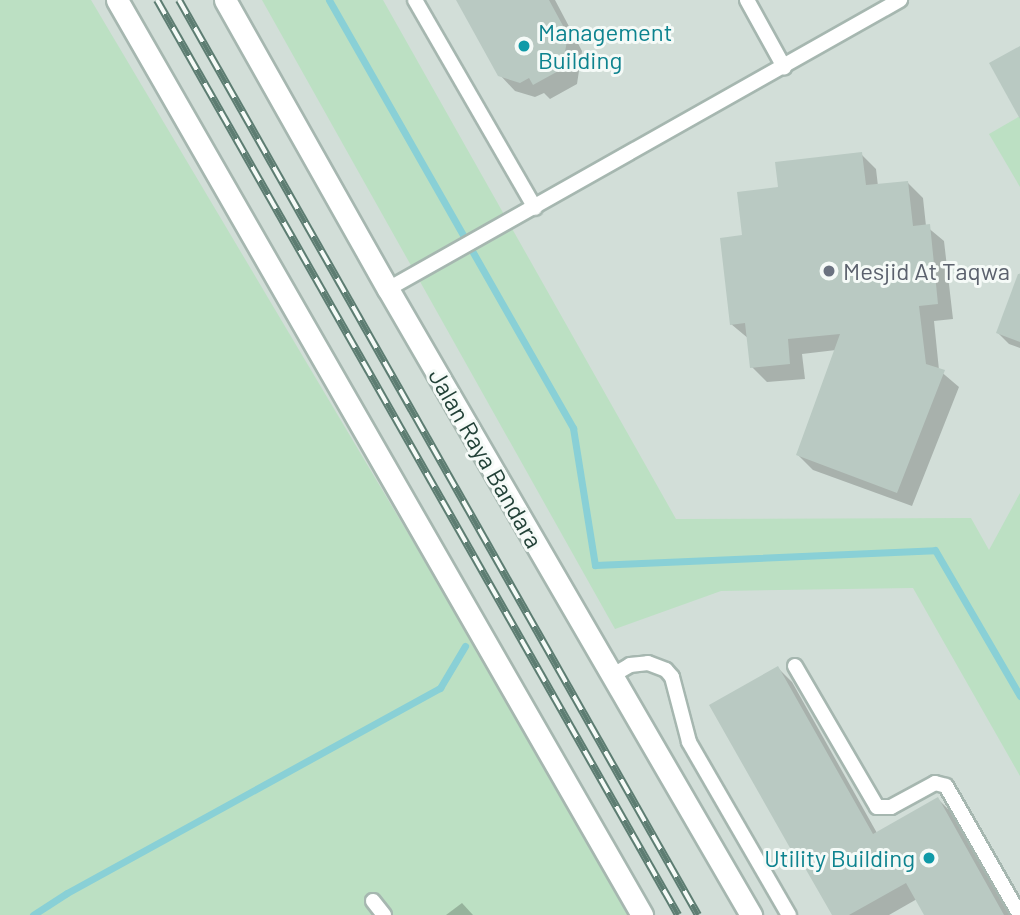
<!DOCTYPE html>
<style>
body{margin:0}
#map{position:relative;width:1020px;height:915px;overflow:hidden;background:#e4eee9;font-family:Barlow,sans-serif}
div>[style]{position:absolute}
[style*='--x']{left:calc(var(--x)*1px);top:calc(var(--y)*1px);width:calc(var(--w)*1px);rotate:calc(var(--a)*1deg)}
.built>*{inset:0;background:#d2ded8;transform-origin:0 0}
.green>*{inset:0;background:#bce0c3}
.shadow>*{inset:0;background:#0003}
.stream>*{height:7px;margin:-3.5px;padding:0 3.5px;transform-origin:3.5px;border-radius:3.5px;background:#89d0d6}
.building>*{inset:0;background:#b9c9c2}
.roads{filter:drop-shadow(2px 0 #a6b7b0) drop-shadow(-2px 0 #a6b7b0) drop-shadow(0 2px #a6b7b0) drop-shadow(0 -2px #a6b7b0)}
.lane>*{height:14px;margin:-7px;padding:0 7px;transform-origin:7px;border-radius:7px;background:#fff}
.secondary>*{height:21px;margin:-10.5px;padding:0 10.5px;transform-origin:10.5px;border-radius:10.5px;background:#fff}
.rail>*{height:8px;margin-top:-4px;transform-origin:0;background:repeating-linear-gradient(90deg,#f5faf7 0 16px,#5d7d72 0 32px);box-sizing:border-box;border-block:2px solid #5d7d72}
.dots>*{width:19px;height:19px;translate:-50% -50%;box-sizing:border-box;border:4px solid #f5faf7;border-radius:50%}
span{translate:-50% -50%;white-space:nowrap;text-align:center;line-height:1.15;-webkit-text-stroke:6px #f5faf7;paint-order:stroke}
.culture-label{font-size:24px;color:#0d838f}
.left{translate:0 -50%;text-align:left}
.right{translate:-100% -50%;text-align:right}
.worship-label{font-size:24px;color:#5b616d}
.street-label{font-size:24px;color:#224137}
</style>
<div id="map">
<div class="built">
<i style="left:0;top:0;width:1020px;height:915px"></i>
</div>
<div class="green">
<i style="clip-path:polygon(0 0,91px 0,635px 915px,0 915px)"></i>
<i style="clip-path:polygon(262px 0,383px 0,676px 519px,971px 518px,989px 550px,1020px 493px,1020px 776px,913px 588px,721px 591px,615px 629px)"></i>
<i style="clip-path:polygon(1020px 116px,1020px 187px,989px 134px)"></i>
</div>
<div class="shadow">
<i style="clip-path:polygon(458px 0,555px 0,582px 51px,577px 84px,550px 99px,544px 93px,535px 97px,515px 91px,500px 75px)"></i>
<i style="clip-path:polygon(861px 154px,876px 169px,878px 186px,908px 183px,923px 198px,926px 226px,944px 241px,953px 319px,934px 321px,939px 370px,959px 387px,912px 506px,813px 470px,798px 455px,836px 350px,802px 354px,805px 379px,767px 382px,752px 367px,749px 339px,731px 324px,744px 237px,780px 188px)"></i>
<i style="clip-path:polygon(1020px 273px,1020px 348px,1009px 344px,998px 333px)"></i>
<i style="clip-path:polygon(778px 668px,792px 682px,877px 833px,938px 799px,953px 814px,1009px 915px,926px 915px,917px 899px,889px 915px,834px 915px,806px 864px,796px 854px)"></i>
<i style="clip-path:polygon(462px 903px,473px 915px,446px 915px)"></i>
</div>
<div class="stream">
<i style="--x:329;--y:0;--w:493;--a:60.3"></i>
<i style="--x:573;--y:428;--w:139;--a:80.9"></i>
<i style="--x:595;--y:565;--w:340;--a:-2.5"></i>
<i style="--x:935;--y:550;--w:169;--a:59.8"></i>
<i style="--x:33;--y:915;--w:40;--a:-32.9"></i>
<i style="--x:67;--y:893;--w:426;--a:-28.8"></i>
<i style="--x:440;--y:688;--w:49;--a:-59.2"></i>
</div>
<div class="building">
<i style="clip-path:polygon(456px 0,549px 0,568px 35px,562px 69px,533px 85px,529px 78px,520px 83px,498px 76px)"></i>
<i style="clip-path:polygon(1020px 46px,1020px 119px,989px 63px)"></i>
<i style="clip-path:polygon(862px 152px,866px 185px,908px 181px,913px 226px,930px 224px,938px 304px,919px 306px,926px 364px,945px 370px,897px 493px,796px 455px,840px 334px,788px 339px,790px 364px,750px 368px,745px 323px,730px 325px,720px 238px,742px 235px,737px 192px,778px 187px,775px 162px)"></i>
<i style="clip-path:polygon(1018px 274px,1020px 274px,1020px 342px,996px 333px)"></i>
<i style="clip-path:polygon(778px 666px,873px 834px,938px 797px,1004px 915px,924px 915px,906px 883px,849px 915px,832px 915px,797px 854px,794px 855px,709px 705px)"></i>
</div>
<div class="roads">
<div class="lane">
<i style="--x:415;--y:0;--w:240;--a:60"></i>
<i style="--x:747;--y:0;--w:77;--a:61.1"></i>
<i style="--x:388;--y:289;--w:588;--a:-29.44"></i>
<i style="--x:795;--y:666;--w:163;--a:59.8"></i>
<i style="--x:877;--y:807;--w:14;--a:0"></i>
<i style="--x:891;--y:807;--w:50;--a:-28.6"></i>
<i style="--x:935;--y:783;--w:11;--a:15"></i>
<i style="--x:946;--y:786;--w:149;--a:60.2"></i>
<i style="--x:613;--y:675;--w:20;--a:-30"></i>
<i style="--x:630;--y:665;--w:18;--a:-6"></i>
<i style="--x:648;--y:663;--w:19;--a:21"></i>
<i style="--x:666;--y:670;--w:9;--a:49"></i>
<i style="--x:672;--y:677;--w:67;--a:75.3"></i>
<i style="--x:689;--y:742;--w:200;--a:60"></i>
<i style="--x:373;--y:901;--w:18;--a:52"></i>
</div>
<div class="secondary">
<i style="--x:117;--y:0;--w:1055;--a:60.15"></i>
<i style="--x:225;--y:0;--w:332;--a:60.6"></i>
<i style="--x:388;--y:289;--w:724;--a:59.89"></i>
</div>
</div>
<div class="rail">
<i style="--x:157;--y:0;--w:1053;--a:60.34"></i>
<i style="--x:179;--y:0;--w:1052;--a:60.44"></i>
</div>
<div class="dots">
<i style="left:524px;top:46px;background:#0f9aa8"></i>
<i style="left:829px;top:271px;background:#6b7280"></i>
<i style="left:929px;top:858px;background:#0f9aa8"></i>
</div>
<div class="culture-label">
<span class="left" style="left:538px;top:46px">Management<br>Building</span>
<span class="right" style="left:915px;top:858px">Utility Building</span>
</div>
<div class="worship-label">
<span class="left" style="left:843px;top:271px">Mesjid At Taqwa</span>
</div>
<div class="street-label">
<span style="left:486px;top:458px;rotate:60deg">Jalan Raya Bandara</span>
</div>
</div>
